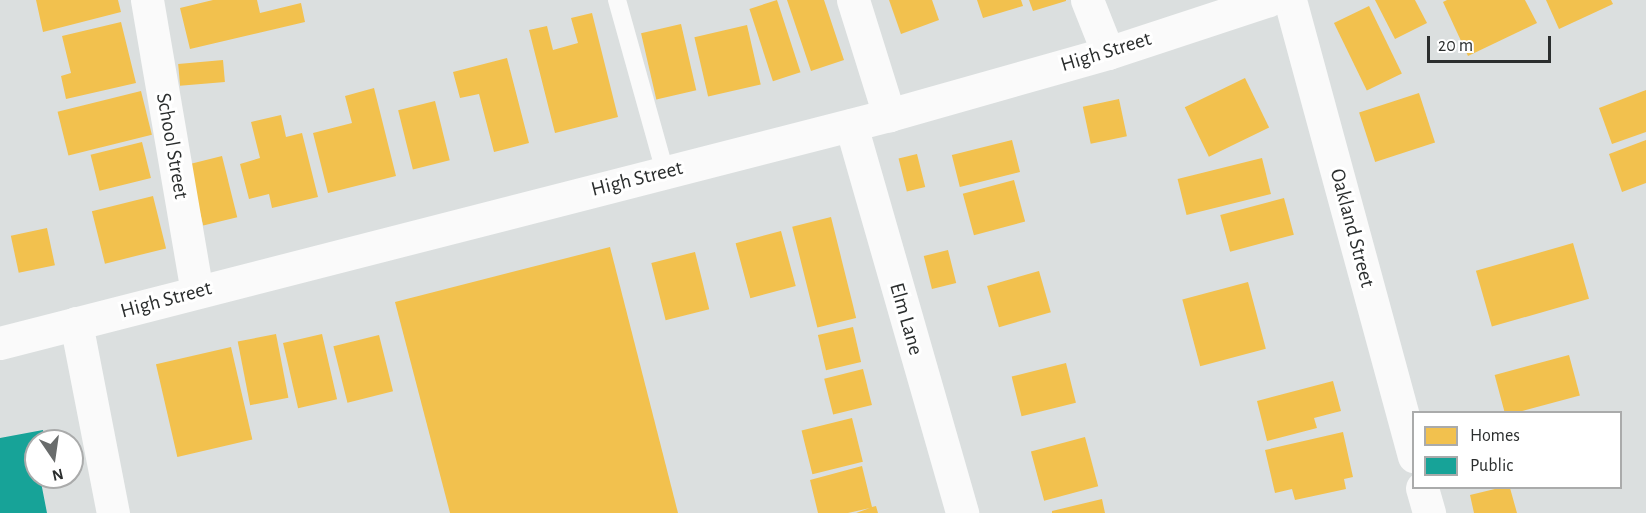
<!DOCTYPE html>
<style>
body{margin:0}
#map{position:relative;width:1646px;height:513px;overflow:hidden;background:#dbdfdf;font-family:"Alegreya Sans",sans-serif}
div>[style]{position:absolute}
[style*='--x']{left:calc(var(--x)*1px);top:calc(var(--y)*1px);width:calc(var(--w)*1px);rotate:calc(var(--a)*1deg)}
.homes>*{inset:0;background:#f2c14e;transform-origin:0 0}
.public>*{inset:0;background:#17a398}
.lane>*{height:18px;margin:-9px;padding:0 9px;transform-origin:9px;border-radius:9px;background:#fafafa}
.street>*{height:33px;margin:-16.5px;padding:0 16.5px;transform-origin:16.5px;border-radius:16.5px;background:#fafafa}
span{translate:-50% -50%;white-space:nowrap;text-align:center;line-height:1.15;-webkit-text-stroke:6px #fff;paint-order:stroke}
.street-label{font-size:21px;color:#2b2e2e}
.legend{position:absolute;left:1412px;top:411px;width:210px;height:78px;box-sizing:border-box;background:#fff;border:2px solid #aaabab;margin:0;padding:8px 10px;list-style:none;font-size:18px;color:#2b2e2e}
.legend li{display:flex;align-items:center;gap:12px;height:30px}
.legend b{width:30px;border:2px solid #aaabab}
.north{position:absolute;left:24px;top:429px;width:60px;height:60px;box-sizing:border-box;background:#fff;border:2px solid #aaabab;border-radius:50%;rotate:167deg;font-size:16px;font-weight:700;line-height:24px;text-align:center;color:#2b2e2e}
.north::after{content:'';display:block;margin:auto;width:21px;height:27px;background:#696c6c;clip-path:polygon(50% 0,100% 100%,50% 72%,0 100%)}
.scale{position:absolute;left:1427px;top:36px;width:124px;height:27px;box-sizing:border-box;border:3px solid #2b2e2e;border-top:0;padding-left:8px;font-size:18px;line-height:21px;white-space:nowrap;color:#2b2e2e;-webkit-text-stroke:4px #fff;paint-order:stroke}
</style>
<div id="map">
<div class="homes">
<i style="clip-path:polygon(36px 0,118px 0,121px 12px,43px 32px)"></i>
<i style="clip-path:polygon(213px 0,257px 0,260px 13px,301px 3px,305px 22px,190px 49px,180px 8px)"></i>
<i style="left:777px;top:0;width:76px;height:29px;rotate:72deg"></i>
<i style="clip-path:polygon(787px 0,824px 0,844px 60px,811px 71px)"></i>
<i style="clip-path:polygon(889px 0,932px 0,939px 20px,901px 34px)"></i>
<i style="clip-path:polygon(977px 0,1021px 0,1023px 6px,983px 18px)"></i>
<i style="clip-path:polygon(1029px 0,1066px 0,1066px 1px,1033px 11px)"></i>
<i style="clip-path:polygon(1375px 0,1415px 0,1427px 23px,1395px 39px)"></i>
<i style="clip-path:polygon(1447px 0,1525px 0,1537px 23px,1468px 56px,1443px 2px)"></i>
<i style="clip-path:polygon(1546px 0,1611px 0,1613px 4px,1559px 29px)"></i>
<i style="left:1369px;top:6px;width:75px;height:39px;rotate:64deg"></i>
<i style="clip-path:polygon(592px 13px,618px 117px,555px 133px,529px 30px,547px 26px,553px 50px,578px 43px,571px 18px)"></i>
<i style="clip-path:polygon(121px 22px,136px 83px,66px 99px,61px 76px,71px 73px,62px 36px)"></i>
<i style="left:681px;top:24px;width:68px;height:41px;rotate:77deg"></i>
<i style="left:747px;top:25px;width:61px;height:54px;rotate:77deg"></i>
<i style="clip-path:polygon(507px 58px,529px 143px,494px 152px,479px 94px,460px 98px,453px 72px)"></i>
<i style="left:223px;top:60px;width:22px;height:45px;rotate:85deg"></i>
<i style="left:1245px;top:78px;width:55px;height:67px;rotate:64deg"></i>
<i style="clip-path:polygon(374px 88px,396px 176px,328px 193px,313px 133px,352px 123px,345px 96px)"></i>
<i style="clip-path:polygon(1646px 90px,1646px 132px,1612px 144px,1599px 108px)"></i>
<i style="left:141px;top:91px;width:45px;height:86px;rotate:76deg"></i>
<i style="left:1419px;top:93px;width:52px;height:63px;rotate:72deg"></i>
<i style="left:1119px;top:99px;width:38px;height:37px;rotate:78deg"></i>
<i style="left:435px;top:101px;width:61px;height:38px;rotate:76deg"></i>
<i style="clip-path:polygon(281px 115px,286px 137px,302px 133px,318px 197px,272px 208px,269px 194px,249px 199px,240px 164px,260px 158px,251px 122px)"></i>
<i style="left:1012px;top:140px;width:33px;height:62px;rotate:76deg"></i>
<i style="clip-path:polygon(1646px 140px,1646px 183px,1622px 192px,1609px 154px)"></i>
<i style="left:142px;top:142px;width:37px;height:53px;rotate:76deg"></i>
<i style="left:917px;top:154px;width:34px;height:19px;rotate:76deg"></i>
<i style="left:222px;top:156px;width:63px;height:35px;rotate:76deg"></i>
<i style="left:1262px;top:158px;width:37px;height:87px;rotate:76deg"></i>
<i style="left:1014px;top:180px;width:43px;height:53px;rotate:75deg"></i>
<i style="left:153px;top:196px;width:54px;height:63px;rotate:76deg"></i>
<i style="left:1284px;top:198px;width:38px;height:66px;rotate:75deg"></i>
<i style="left:831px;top:217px;width:104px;height:40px;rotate:76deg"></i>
<i style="left:47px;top:228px;width:38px;height:37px;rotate:78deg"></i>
<i style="left:781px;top:231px;width:57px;height:47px;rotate:75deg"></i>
<i style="left:1573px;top:243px;width:58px;height:101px;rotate:74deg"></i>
<i style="clip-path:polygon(610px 247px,678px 513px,450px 513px,395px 302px)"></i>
<i style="left:948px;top:250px;width:34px;height:25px;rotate:76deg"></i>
<i style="left:695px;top:252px;width:59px;height:45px;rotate:76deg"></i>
<i style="left:1039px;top:271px;width:43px;height:54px;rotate:74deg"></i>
<i style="left:1248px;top:282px;width:69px;height:68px;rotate:75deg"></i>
<i style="left:853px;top:327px;width:36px;height:36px;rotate:77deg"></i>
<i style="left:276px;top:334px;width:65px;height:39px;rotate:79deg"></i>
<i style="left:322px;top:334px;width:67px;height:40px;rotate:77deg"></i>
<i style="left:379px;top:335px;width:58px;height:47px;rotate:76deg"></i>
<i style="left:231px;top:347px;width:95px;height:77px;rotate:77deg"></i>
<i style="left:1569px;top:355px;width:42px;height:77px;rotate:75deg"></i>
<i style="left:1066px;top:363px;width:41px;height:56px;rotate:76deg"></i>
<i style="left:863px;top:369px;width:37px;height:40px;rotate:76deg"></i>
<i style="clip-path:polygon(1333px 381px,1341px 411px,1314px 418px,1317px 428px,1267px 441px,1257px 401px)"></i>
<i style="left:852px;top:418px;width:45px;height:52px;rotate:76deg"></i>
<i style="clip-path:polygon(1343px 432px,1353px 477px,1344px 479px,1346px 489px,1295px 500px,1292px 489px,1275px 493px,1265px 450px)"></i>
<i style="left:1085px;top:437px;width:51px;height:56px;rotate:75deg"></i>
<i style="clip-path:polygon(862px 466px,872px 507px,876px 506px,878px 513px,856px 513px,870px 508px,848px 513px,818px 513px,810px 480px)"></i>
<i style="clip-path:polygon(1499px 488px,1510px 488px,1517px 513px,1474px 513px,1470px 495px)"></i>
<i style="clip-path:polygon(1102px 499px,1105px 513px,1052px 513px,1052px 511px)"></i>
</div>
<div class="public">
<i style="clip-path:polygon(43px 430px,45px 441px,36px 441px,36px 477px,40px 477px,47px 513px,0 513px,0 438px)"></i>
</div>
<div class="lane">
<i style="--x:617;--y:0;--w:179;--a:74.4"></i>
</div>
<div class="street">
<i style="--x:147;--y:0;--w:296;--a:80.3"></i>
<i style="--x:853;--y:0;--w:121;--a:72.6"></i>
<i style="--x:1087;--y:0;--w:57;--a:68.4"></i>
<i style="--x:1290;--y:0;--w:473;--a:74.8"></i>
<i style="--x:851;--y:125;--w:404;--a:74"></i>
<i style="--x:76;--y:323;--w:194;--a:79"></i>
<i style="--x:0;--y:343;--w:918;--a:-14.38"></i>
<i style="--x:889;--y:115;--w:228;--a:-15.8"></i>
<i style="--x:1108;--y:53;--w:169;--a:-18.2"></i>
<i style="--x:1422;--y:488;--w:26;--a:74"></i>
</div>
<div class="street-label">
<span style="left:1106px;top:52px;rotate:-17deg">High Street</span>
<span style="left:172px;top:146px;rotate:80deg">School Street</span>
<span style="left:637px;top:179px;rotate:-14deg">High Street</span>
<span style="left:1352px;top:228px;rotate:75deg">Oakland Street</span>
<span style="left:166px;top:300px;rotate:-15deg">High Street</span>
<span style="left:906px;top:319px;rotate:74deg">Elm Lane</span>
</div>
<ul class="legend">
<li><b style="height:16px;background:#f2c14e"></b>Homes</li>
<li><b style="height:16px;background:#17a398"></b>Public</li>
</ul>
<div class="north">N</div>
<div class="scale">20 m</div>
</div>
